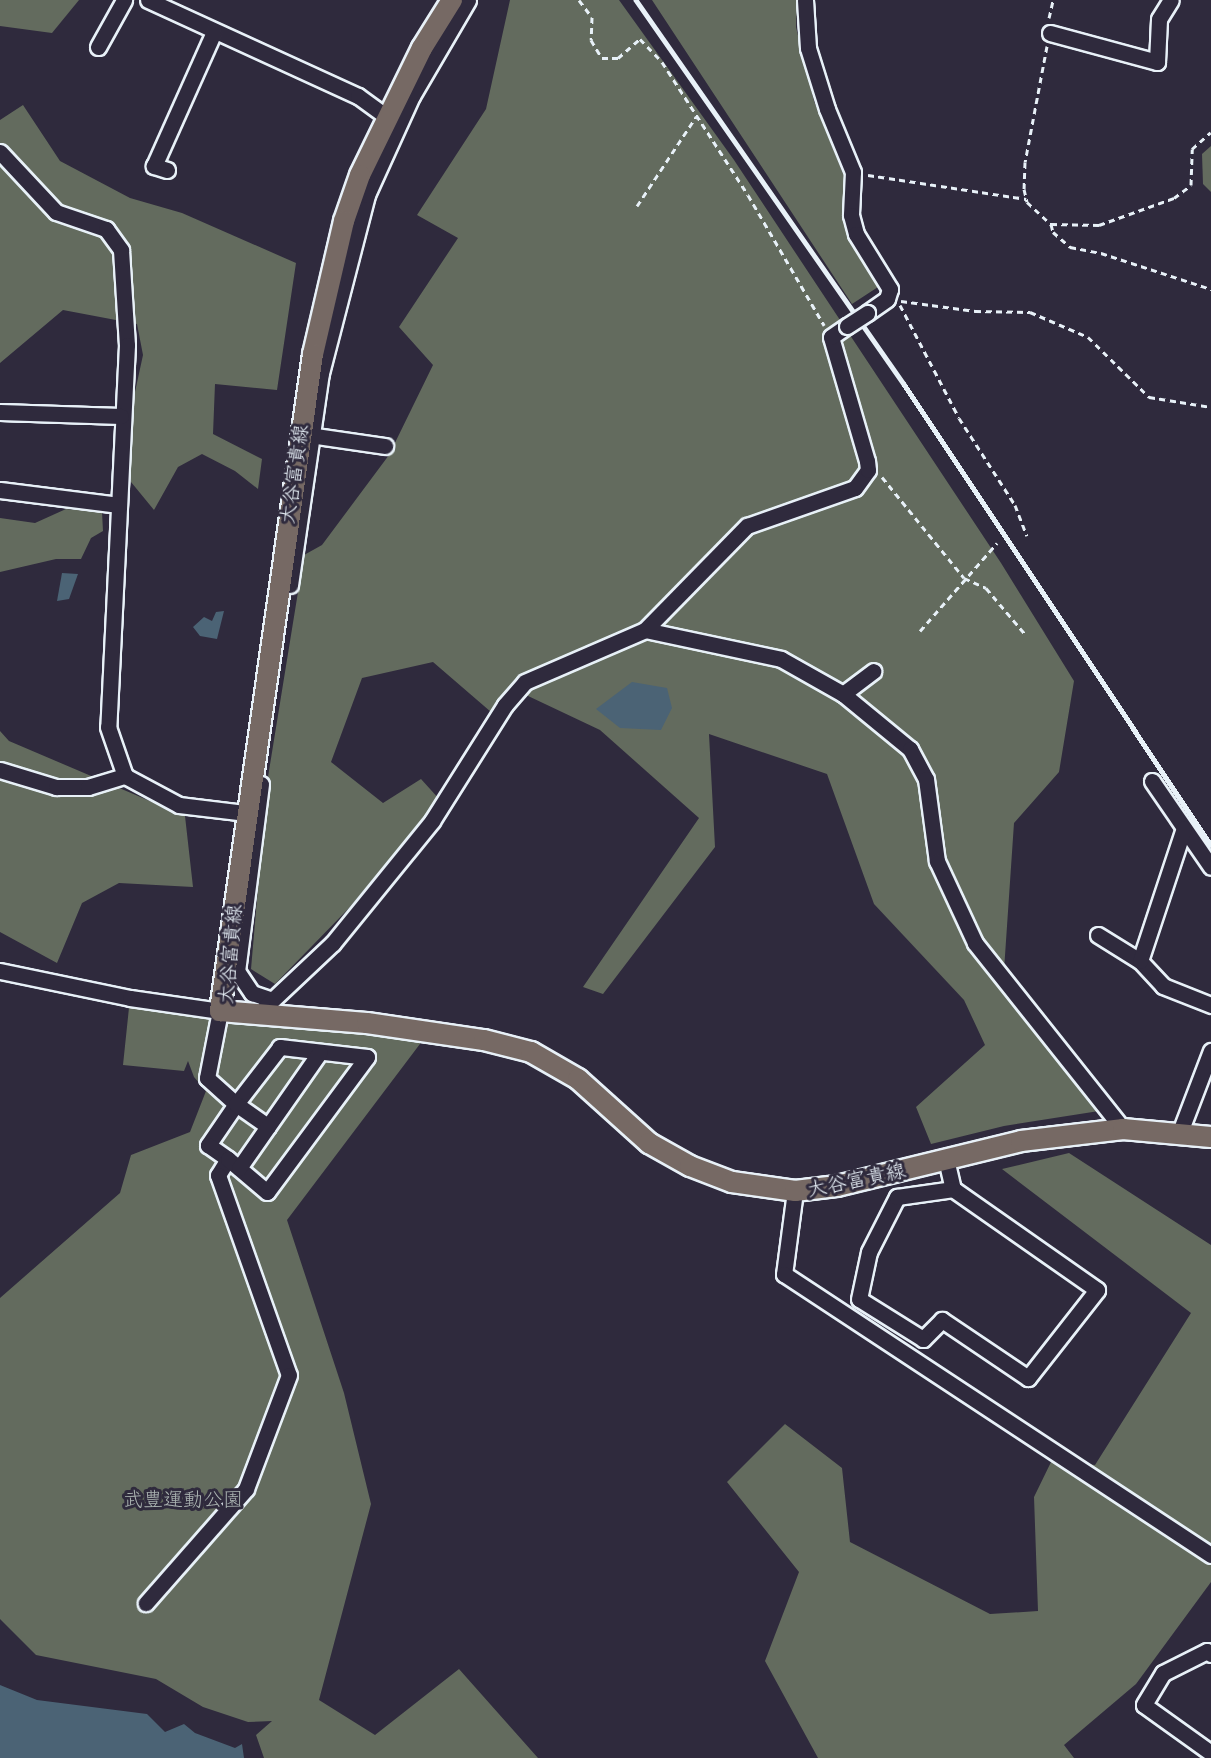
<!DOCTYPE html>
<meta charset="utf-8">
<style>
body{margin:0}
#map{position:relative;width:1211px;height:1758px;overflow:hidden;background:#2f2a3d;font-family:Delius,"Klee One",sans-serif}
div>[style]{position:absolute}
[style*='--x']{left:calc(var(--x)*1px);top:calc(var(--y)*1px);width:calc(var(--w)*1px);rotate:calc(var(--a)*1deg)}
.green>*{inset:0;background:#636b5e}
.water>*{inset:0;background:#4b6375}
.path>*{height:3px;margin-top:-1.5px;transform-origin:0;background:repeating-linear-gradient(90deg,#e8f1f8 0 6px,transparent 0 10.5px)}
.roads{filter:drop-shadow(2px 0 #e8f1f8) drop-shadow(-2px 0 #e8f1f8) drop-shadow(0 2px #e8f1f8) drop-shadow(0 -2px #e8f1f8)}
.minor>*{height:15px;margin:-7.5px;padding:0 7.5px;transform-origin:7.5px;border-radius:7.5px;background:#2f2a3d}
.major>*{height:20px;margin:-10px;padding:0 10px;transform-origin:10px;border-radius:10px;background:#766964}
.rail>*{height:4.5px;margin:-2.25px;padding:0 2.25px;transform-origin:2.25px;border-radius:2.25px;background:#e8f1f8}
.bridges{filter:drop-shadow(2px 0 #e8f1f8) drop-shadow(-2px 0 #e8f1f8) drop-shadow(0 2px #e8f1f8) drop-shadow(0 -2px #e8f1f8)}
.minor-bridge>*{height:15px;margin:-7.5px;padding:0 7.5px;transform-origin:7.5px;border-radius:7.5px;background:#2f2a3d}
span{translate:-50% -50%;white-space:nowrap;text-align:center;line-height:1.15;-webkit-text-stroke:6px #2f2a3d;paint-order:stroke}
.street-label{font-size:20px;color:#e8f1f8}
.park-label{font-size:20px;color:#acb5b3}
</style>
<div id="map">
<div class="green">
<i style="clip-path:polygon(0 0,79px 0,52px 33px,0 26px)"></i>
<i style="clip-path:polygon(510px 0,619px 0,734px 160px,1001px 563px,1074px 681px,1059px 772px,1014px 823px,1003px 985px,1099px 1111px,1004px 1126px,931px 1144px,916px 1107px,985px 1045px,964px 1000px,874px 904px,827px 774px,709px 734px,715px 847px,603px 994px,583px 987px,699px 818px,600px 730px,526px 695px,491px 712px,433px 662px,362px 678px,331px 762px,383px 803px,421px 779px,440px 800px,349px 908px,275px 984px,251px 969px,267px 783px,304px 555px,322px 545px,389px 455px,433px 365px,399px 327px,458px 238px,417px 215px,486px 109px)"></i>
<i style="clip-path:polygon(652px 0,797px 0,796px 27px,814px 101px,844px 176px,843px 223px,878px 287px,852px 304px)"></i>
<i style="clip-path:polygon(23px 105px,60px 161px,130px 198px,182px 213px,296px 263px,277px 390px,215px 384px,213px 434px,262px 459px,258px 489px,235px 471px,202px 454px,178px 467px,154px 510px,131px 482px,130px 415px,143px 355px,137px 324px,63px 310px,0 363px,0 120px)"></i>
<i style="clip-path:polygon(1211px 146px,1211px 192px,1203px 184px,1202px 154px)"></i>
<i style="clip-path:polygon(66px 509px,102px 512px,103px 531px,91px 538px,81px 559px,56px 559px,0 572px,0 518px,35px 523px)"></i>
<i style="clip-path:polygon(0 731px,9px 741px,185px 816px,193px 887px,119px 883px,82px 903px,57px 963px,0 932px)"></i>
<i style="clip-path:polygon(130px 998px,429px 1032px,287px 1220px,344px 1393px,371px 1504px,319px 1700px,375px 1735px,459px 1669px,538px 1758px,264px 1758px,256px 1735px,272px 1721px,248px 1722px,203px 1707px,156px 1679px,36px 1655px,0 1619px,0 1298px,120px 1193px,131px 1155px,190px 1132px,206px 1091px,194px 1077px,188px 1061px,184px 1071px,123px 1065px)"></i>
<i style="clip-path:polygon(1069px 1153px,1211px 1245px,1211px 1582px,1136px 1684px,1064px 1745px,1074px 1758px,818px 1758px,765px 1661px,799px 1572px,727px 1482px,785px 1424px,842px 1468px,850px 1542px,990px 1614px,1038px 1611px,1034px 1497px,1052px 1460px,1095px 1465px,1191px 1313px,1002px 1169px)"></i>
</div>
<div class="water">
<i style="clip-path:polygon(62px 573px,78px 574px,69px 599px,57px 601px)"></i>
<i style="clip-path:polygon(224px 611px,217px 639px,200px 636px,193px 627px,204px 617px,212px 621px,216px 612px)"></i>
<i style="clip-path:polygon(632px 682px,667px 688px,672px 708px,661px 730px,620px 728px,596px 709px)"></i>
<i style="clip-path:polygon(0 1685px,37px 1700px,147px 1714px,165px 1732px,184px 1724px,195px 1733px,235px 1748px,242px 1744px,244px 1758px,0 1758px)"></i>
</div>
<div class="path">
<i style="--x:579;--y:0;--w:21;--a:53"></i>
<i style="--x:592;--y:17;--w:23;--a:92"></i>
<i style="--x:591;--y:40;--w:21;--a:59"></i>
<i style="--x:602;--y:58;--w:16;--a:0"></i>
<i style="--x:618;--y:58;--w:29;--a:-41"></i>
<i style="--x:640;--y:39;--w:32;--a:46"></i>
<i style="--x:662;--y:62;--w:158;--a:57.1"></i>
<i style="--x:748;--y:195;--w:151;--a:59.7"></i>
<i style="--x:1049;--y:18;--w:18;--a:-77"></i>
<i style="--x:1047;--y:46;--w:118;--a:100.7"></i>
<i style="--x:1025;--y:162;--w:27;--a:92"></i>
<i style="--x:1024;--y:189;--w:13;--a:77"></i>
<i style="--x:1027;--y:202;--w:33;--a:43"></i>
<i style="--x:1051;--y:224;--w:48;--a:1.2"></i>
<i style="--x:1099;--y:225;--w:80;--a:-19.8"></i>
<i style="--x:1174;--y:198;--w:21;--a:-37"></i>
<i style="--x:1191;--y:185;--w:36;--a:-88"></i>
<i style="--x:1192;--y:149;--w:25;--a:-42"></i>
<i style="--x:868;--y:175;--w:160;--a:8.6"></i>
<i style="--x:637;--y:206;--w:107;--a:-56.5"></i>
<i style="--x:1051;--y:224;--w:8;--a:76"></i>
<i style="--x:1053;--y:232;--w:23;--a:41"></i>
<i style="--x:1070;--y:247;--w:32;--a:11"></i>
<i style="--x:1101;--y:253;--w:116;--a:18.1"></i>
<i style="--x:901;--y:301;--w:75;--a:7.7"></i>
<i style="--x:975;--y:311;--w:55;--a:1"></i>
<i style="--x:1030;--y:312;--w:63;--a:23.3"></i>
<i style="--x:1088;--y:337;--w:86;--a:44.5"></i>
<i style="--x:1149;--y:397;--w:63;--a:9.2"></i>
<i style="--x:900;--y:305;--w:127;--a:62.4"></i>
<i style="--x:959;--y:418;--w:103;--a:57.2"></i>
<i style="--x:1015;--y:505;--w:33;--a:69"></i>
<i style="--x:882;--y:477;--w:130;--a:50.9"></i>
<i style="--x:964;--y:578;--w:24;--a:24"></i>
<i style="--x:986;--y:588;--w:60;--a:49.7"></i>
<i style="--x:920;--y:631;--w:117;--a:-48.8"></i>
</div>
<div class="roads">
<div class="minor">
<i style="--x:148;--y:0;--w:231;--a:24.6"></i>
<i style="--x:358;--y:96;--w:34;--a:36"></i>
<i style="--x:805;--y:0;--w:48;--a:86.4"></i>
<i style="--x:808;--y:48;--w:64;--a:72.7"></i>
<i style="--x:827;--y:109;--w:68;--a:67.6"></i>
<i style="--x:853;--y:172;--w:43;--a:92.7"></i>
<i style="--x:851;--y:215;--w:20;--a:75"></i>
<i style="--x:856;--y:234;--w:65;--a:58.3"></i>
<i style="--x:890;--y:289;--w:10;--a:107"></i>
<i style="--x:887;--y:299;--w:24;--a:145"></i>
<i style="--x:1050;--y:33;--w:111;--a:15.2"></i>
<i style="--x:1157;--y:62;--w:43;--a:-87.3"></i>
<i style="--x:1159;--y:19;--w:22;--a:-58"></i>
<i style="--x:98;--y:47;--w:54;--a:-61"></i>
<i style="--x:0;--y:152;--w:82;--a:47"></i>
<i style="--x:56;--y:212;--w:53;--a:18.8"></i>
<i style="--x:106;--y:229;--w:26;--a:54"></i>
<i style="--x:121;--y:250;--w:95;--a:86.4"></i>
<i style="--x:127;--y:345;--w:382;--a:92.8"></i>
<i style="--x:108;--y:727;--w:52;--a:70.9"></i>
<i style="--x:125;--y:776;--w:61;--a:28.2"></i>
<i style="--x:179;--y:805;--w:66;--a:6.9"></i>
<i style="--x:167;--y:170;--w:14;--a:-163"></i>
<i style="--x:154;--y:166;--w:147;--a:-65.9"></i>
<i style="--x:0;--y:412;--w:121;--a:1.9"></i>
<i style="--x:302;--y:434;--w:84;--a:8.2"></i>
<i style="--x:0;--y:490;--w:120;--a:7.2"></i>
<i style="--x:290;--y:585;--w:214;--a:-81.7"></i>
<i style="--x:321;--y:373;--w:184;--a:-75.5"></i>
<i style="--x:367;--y:195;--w:109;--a:-65.6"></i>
<i style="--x:412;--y:96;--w:111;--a:-59.7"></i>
<i style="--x:645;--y:630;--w:139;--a:12"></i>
<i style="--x:781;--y:659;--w:71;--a:29.4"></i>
<i style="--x:843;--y:694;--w:87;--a:39.4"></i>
<i style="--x:910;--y:749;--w:34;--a:62"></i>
<i style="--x:926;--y:779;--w:83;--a:82.4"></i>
<i style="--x:937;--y:861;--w:90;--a:65.1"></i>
<i style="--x:975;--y:943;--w:238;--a:51.5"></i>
<i style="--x:843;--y:694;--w:38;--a:-37"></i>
<i style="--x:0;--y:770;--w:59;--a:16.9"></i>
<i style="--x:56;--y:787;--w:32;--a:0"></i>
<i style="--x:88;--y:787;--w:39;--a:-17"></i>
<i style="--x:1152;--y:781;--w:104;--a:55.5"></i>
<i style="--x:261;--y:784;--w:189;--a:97.3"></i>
<i style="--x:237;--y:971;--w:27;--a:56"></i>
<i style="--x:252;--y:993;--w:21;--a:19"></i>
<i style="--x:1098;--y:935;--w:49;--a:31.8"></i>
<i style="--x:1140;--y:961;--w:34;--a:47"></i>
<i style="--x:1163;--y:986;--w:52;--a:21.6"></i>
<i style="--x:1140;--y:961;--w:140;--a:-71.7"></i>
<i style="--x:0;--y:971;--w:133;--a:11.7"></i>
<i style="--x:130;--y:998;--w:91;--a:8.2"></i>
<i style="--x:220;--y:1011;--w:68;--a:101"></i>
<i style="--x:207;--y:1078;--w:39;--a:42"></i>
<i style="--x:236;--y:1104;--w:50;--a:124.3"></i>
<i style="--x:208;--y:1145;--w:24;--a:35"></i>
<i style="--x:228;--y:1159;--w:19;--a:122"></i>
<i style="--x:218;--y:1175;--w:212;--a:70.5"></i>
<i style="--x:289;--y:1375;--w:122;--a:110.7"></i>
<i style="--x:246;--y:1489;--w:152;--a:131.3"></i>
<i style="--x:265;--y:1007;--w:93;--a:-43.3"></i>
<i style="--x:333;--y:943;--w:157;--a:-50.9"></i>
<i style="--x:432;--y:821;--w:137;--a:-57.8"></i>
<i style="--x:505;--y:705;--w:30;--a:-49"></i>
<i style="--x:525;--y:682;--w:131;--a:-23.4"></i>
<i style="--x:645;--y:630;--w:146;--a:-45.6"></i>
<i style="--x:747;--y:526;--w:114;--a:-19.4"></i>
<i style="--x:855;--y:488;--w:22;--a:-54"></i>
<i style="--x:868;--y:470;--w:9;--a:-96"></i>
<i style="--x:867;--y:461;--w:129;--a:-106.2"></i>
<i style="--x:831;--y:337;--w:19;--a:-35"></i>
<i style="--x:1180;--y:1132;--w:87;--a:-69.1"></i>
<i style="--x:228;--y:1159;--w:51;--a:40.2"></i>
<i style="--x:267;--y:1192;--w:168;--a:-53.5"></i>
<i style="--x:367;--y:1057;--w:88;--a:-173.4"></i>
<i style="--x:280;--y:1047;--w:72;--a:127.7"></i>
<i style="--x:236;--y:1104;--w:39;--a:35"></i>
<i style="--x:946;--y:1159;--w:31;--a:77"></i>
<i style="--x:953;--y:1189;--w:176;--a:35"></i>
<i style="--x:1097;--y:1290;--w:112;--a:128.1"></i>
<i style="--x:1028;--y:1378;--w:104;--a:-146"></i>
<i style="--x:942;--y:1320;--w:27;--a:135"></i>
<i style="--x:923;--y:1339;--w:75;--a:-148"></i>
<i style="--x:859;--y:1299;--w:48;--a:-78"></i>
<i style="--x:869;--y:1252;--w:62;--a:-63"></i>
<i style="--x:897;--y:1197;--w:57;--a:-8.1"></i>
<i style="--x:239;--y:1168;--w:141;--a:-55.1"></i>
<i style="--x:795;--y:1191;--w:84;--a:97.5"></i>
<i style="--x:784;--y:1274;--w:511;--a:33.35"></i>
<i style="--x:1211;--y:1654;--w:5;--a:-143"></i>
<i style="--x:1207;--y:1651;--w:49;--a:153.4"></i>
<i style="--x:1163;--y:1673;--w:37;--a:121"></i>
<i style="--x:1144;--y:1705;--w:82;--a:35.6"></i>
</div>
<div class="major">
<i style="--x:452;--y:0;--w:57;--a:122"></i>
<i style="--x:422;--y:48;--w:141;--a:116"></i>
<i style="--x:360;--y:175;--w:49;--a:109.2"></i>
<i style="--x:344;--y:221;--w:137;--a:103.1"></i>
<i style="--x:313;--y:354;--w:664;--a:98.06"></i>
<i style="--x:220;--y:1011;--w:147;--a:4.7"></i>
<i style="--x:367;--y:1023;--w:118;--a:8.3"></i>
<i style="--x:484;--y:1040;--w:49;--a:14.3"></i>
<i style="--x:531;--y:1052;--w:54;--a:29.9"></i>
<i style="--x:578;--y:1079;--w:96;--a:42"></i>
<i style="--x:649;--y:1143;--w:47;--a:29.3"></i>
<i style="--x:690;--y:1166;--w:45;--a:20.9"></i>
<i style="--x:732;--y:1182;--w:64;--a:8.1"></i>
<i style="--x:795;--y:1191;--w:42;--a:-6.8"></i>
<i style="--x:837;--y:1186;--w:189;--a:-13.7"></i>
<i style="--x:1021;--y:1141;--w:103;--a:-6.7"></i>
<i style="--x:1123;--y:1129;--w:88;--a:5.2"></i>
</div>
</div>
<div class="rail">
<i style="--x:636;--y:0;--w:468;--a:55.1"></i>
<i style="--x:904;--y:384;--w:554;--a:56.34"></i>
</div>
<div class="bridges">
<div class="minor-bridge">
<i style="--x:847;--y:326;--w:24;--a:-33"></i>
</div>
</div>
<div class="street-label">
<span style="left:293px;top:474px;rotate:-82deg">大谷富貴線</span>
<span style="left:229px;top:954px;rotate:-85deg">大谷富貴線</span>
<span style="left:856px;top:1179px;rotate:-12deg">大谷富貴線</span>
</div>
<div class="park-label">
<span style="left:183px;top:1498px">武豊運動公園</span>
</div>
</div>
